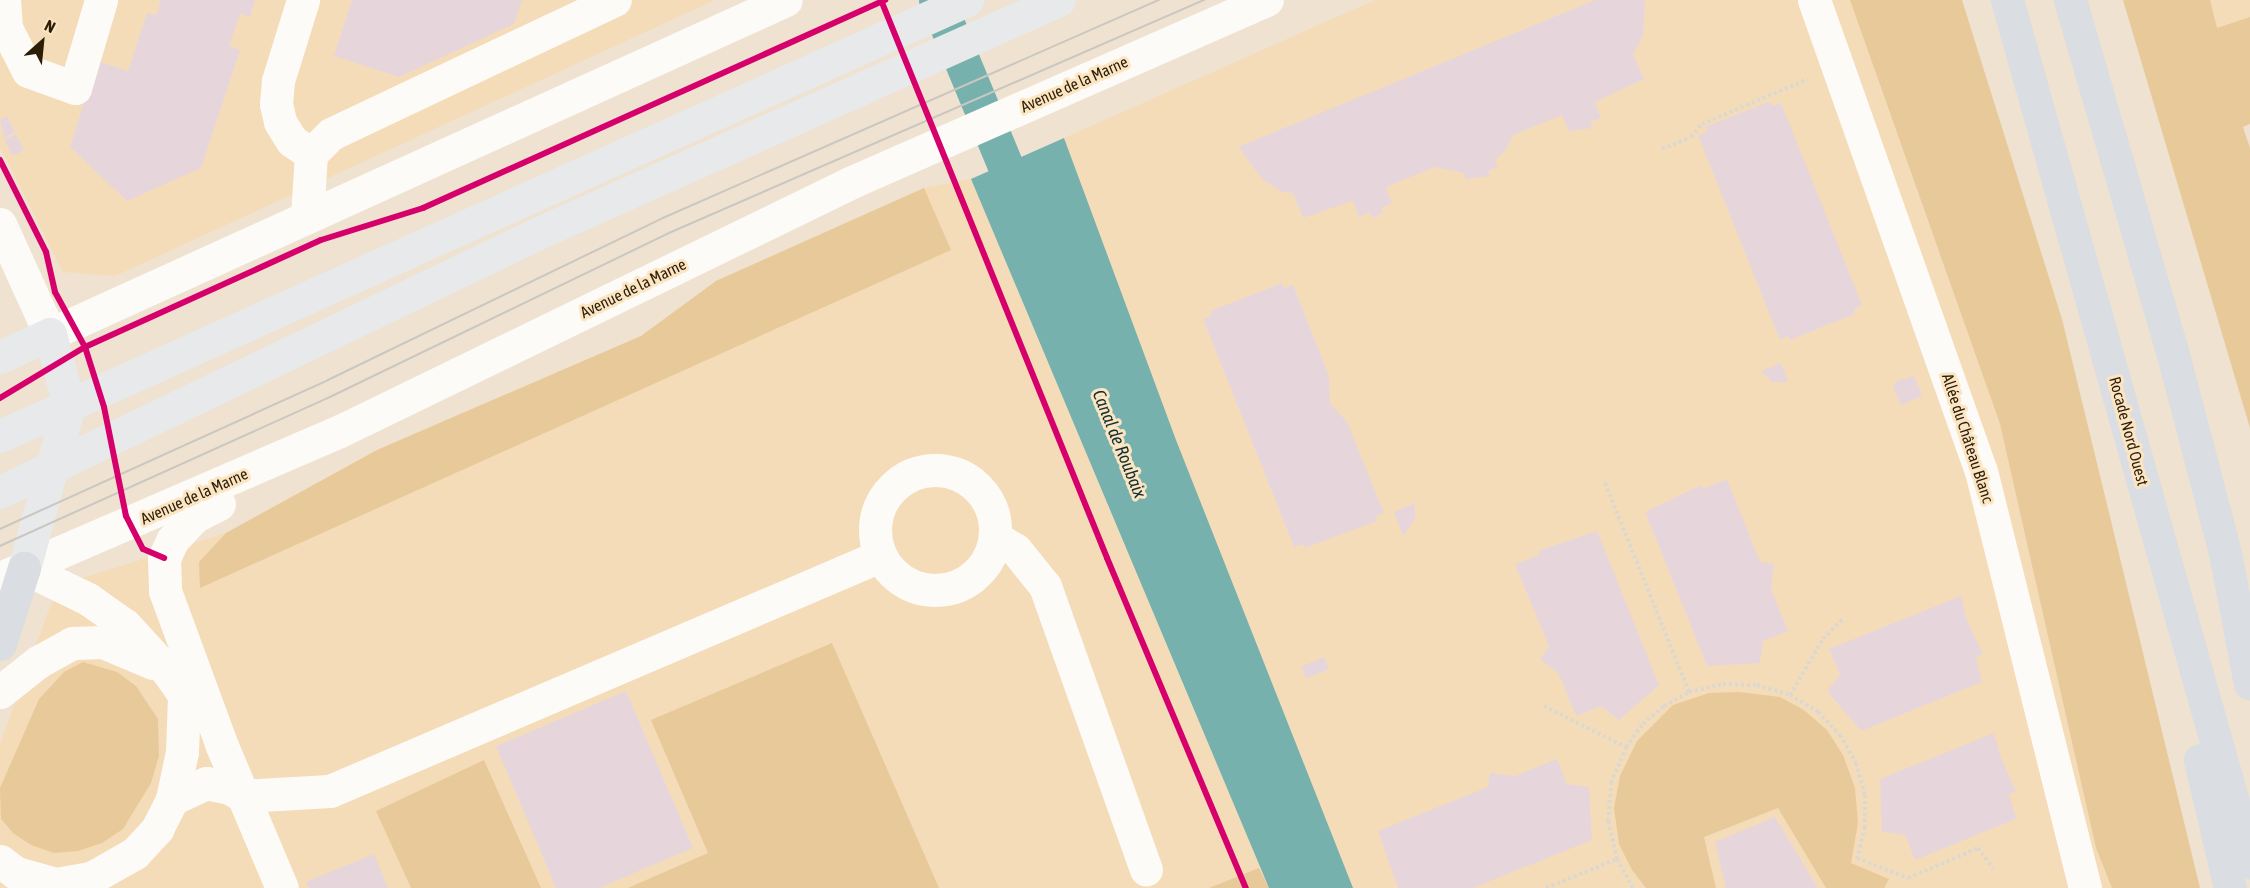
<!DOCTYPE html>
<meta charset="utf-8">
<style>
body{margin:0}
#map{position:relative;width:2250px;height:888px;overflow:hidden;background:#efe2d0;font-family:"Asap Condensed",sans-serif}
div>[style]{position:absolute}
[style*='--x']{left:calc(var(--x)*1px);top:calc(var(--y)*1px);width:calc(var(--w)*1px);rotate:calc(var(--a)*1deg)}
.built>*{inset:0;background:#f5dcb8}
.green>*{inset:0;background:#e7c99a}
.water>*{inset:0;background:#76b1ae}
.canal>*{height:36px;margin:-18px;padding:0 18px;transform-origin:18px;border-radius:18px;background:#76b1ae}
.building>*{inset:0;background:#e6d6dc;transform-origin:0 0}
.path>*{height:4px;margin-top:-2px;transform-origin:0;background:repeating-linear-gradient(90deg,#dbd8d2 0 3px,transparent 0 6px)}
.minor>*{height:33px;margin:-16.5px;padding:0 16.5px;transform-origin:16.5px;border-radius:16.5px;background:#fdfbf8}
.minor>.ring{margin:-16.5px;padding:0;box-sizing:content-box;background:none;border:33px solid #fdfbf8;border-radius:50%}
.major>*{height:33px;margin:-16.5px;padding:0 16.5px;transform-origin:16.5px;border-radius:16.5px;background:#e7e9ea}
.highway>*{height:33px;margin:-16.5px;padding:0 16.5px;transform-origin:16.5px;border-radius:16.5px;background:#dadde1}
.tram>*{height:1.5px;margin:-0.75px;padding:0 0.75px;transform-origin:0.75px;border-radius:0.75px;background:#cac7c1}
.cycleway>*{height:6px;margin:-3px;padding:0 3px;transform-origin:3px;border-radius:3px;background:#d6006c}
span{translate:-50% -50%;white-space:nowrap;text-align:center;line-height:1.15;-webkit-text-stroke:6px #fce5c3;paint-order:stroke}
.street-label{font-size:16px;color:#2c1e06}
.water-label{font-size:18px;color:#133031;font-style:italic}
.north{position:absolute;left:12px;top:12px;width:60px;height:60px;-webkit-text-stroke:4px #fce5c3;paint-order:stroke;rotate:27deg;font-size:16px;font-weight:700;line-height:24px;text-align:center;color:#2c1e06}
.north::after{content:'';display:block;margin:auto;width:21px;height:27px;background:#2c1e06;clip-path:polygon(50% 0,100% 100%,50% 72%,0 100%)}
</style>
<div id="map">
<div class="built">
<i style="clip-path:polygon(0 0,715px 0,115px 276px,63px 272px,0 147px)"></i>
<i style="clip-path:polygon(1375px 0,1858px 0,1872px 63px,2000px 424px,2113px 888px,1333px 888px,1064px 138px)"></i>
<i style="clip-path:polygon(2210px 0,2250px 0,2250px 17px,2216px 29px)"></i>
<i style="clip-path:polygon(971px 179px,1269px 888px,0 888px,0 744px,51px 604px,76px 580px,226px 533px,377px 450px,641px 336px,716px 281px,924px 188px)"></i>
</div>
<div class="green">
<i style="clip-path:polygon(1850px 0,1962px 0,2062px 319px,2200px 888px,2112px 888px,2096px 848px,2000px 424px)"></i>
<i style="clip-path:polygon(2123px 0,2210px 0,2217px 28px,2250px 17px,2250px 124px,2243px 127px,2250px 148px,2250px 428px)"></i>
<i style="clip-path:polygon(924px 188px,951px 250px,200px 588px,199px 562px,226px 533px,377px 450px,641px 336px,716px 281px)"></i>
<i style="clip-path:polygon(832px 643px,939px 888px,628px 888px,708px 853px,651px 720px)"></i>
<i style="clip-path:polygon(83px 662px,117px 672px,136px 686px,158px 719px,159px 756px,151px 783px,123px 829px,102px 843px,78px 851px,54px 853px,31px 845px,13px 833px,1px 819px,0 788px,39px 699px,64px 672px)"></i>
<i style="clip-path:polygon(1739px 692px,1780px 697px,1804px 710px,1827px 730px,1843px 755px,1855px 788px,1858px 823px,1851px 863px,1889px 879px,1884px 888px,1826px 888px,1778px 808px,1704px 837px,1716px 888px,1646px 888px,1632px 870px,1619px 844px,1614px 808px,1620px 776px,1637px 741px,1673px 705px,1709px 693px)"></i>
<i style="clip-path:polygon(484px 760px,541px 888px,411px 888px,376px 811px)"></i>
<i style="clip-path:polygon(1259px 868px,1269px 888px,1209px 888px)"></i>
</div>
<div class="water">
<i style="clip-path:polygon(1064px 138px,1176px 440px,1353px 888px,1269px 888px,971px 179px)"></i>
</div>
<div class="canal">
<i style="--x:937;--y:0;--w:227;--a:67.5"></i>
</div>
<div class="building">
<i style="clip-path:polygon(161px 0,255px 0,250px 17px,240px 14px,229px 46px,240px 50px,201px 168px,127px 201px,70px 147px,97px 61px,128px 71px,147px 13px,156px 15px)"></i>
<i style="clip-path:polygon(352px 0,522px 0,514px 24px,399px 77px,334px 56px)"></i>
<i style="clip-path:polygon(1595px 0,1645px 0,1643px 36px,1633px 54px,1644px 79px,1595px 102px,1601px 118px,1590px 122px,1593px 128px,1569px 131px,1562px 115px,1513px 135px,1506px 150px,1495px 160px,1498px 167px,1488px 171px,1490px 176px,1466px 179px,1463px 173px,1435px 167px,1386px 187px,1392px 203px,1381px 208px,1383px 213px,1372px 218px,1370px 212px,1359px 217px,1353px 201px,1303px 218px,1293px 193px,1282px 192px,1262px 179px,1238px 147px)"></i>
<i style="clip-path:polygon(1771px 101px,1772px 106px,1781px 103px,1862px 305px,1854px 309px,1855px 314px,1790px 340px,1788px 336px,1780px 340px,1698px 135px,1707px 132px,1705px 127px)"></i>
<i style="clip-path:polygon(7px 116px,15px 132px,4px 138px,0 119px)"></i>
<i style="left:16px;top:134px;width:18px;height:13px;rotate:63deg"></i>
<i style="clip-path:polygon(1282px 283px,1284px 288px,1293px 285px,1329px 376px,1330px 403px,1347px 422px,1384px 513px,1376px 516px,1377px 521px,1305px 548px,1303px 544px,1294px 547px,1203px 319px,1212px 316px,1210px 311px)"></i>
<i style="clip-path:polygon(1781px 363px,1788px 382px,1772px 382px,1761px 371px)"></i>
<i style="clip-path:polygon(1914px 376px,1922px 396px,1901px 405px,1893px 387px,1897px 381px)"></i>
<i style="clip-path:polygon(1727px 479px,1760px 562px,1774px 564px,1771px 589px,1788px 631px,1763px 641px,1760px 663px,1707px 666px,1645px 512px,1701px 485px,1702px 489px)"></i>
<i style="clip-path:polygon(1415px 503px,1415px 519px,1403px 536px,1394px 512px)"></i>
<i style="clip-path:polygon(1597px 531px,1659px 685px,1619px 720px,1601px 706px,1576px 716px,1559px 674px,1540px 659px,1549px 647px,1515px 564px,1540px 555px,1538px 551px)"></i>
<i style="clip-path:polygon(1961px 596px,1967px 621px,1983px 654px,1976px 657px,1982px 682px,1861px 731px,1827px 691px,1840px 675px,1829px 649px)"></i>
<i style="left:1324px;top:657px;width:13px;height:25px;rotate:67deg"></i>
<i style="clip-path:polygon(626px 691px,693px 848px,599px 888px,556px 888px,496px 746px)"></i>
<i style="clip-path:polygon(1994px 733px,2001px 758px,2016px 791px,2009px 794px,2016px 819px,1915px 860px,1905px 835px,1882px 832px,1880px 779px)"></i>
<i style="clip-path:polygon(1557px 759px,1567px 784px,1589px 787px,1592px 840px,1473px 888px,1398px 888px,1378px 831px,1488px 787px,1490px 773px,1515px 776px)"></i>
<i style="clip-path:polygon(1775px 817px,1818px 888px,1726px 888px,1715px 842px)"></i>
<i style="clip-path:polygon(374px 854px,388px 888px,309px 888px,306px 882px)"></i>
</div>
<div class="path">
<i style="--x:1662;--y:149;--w:31;--a:-22"></i>
<i style="--x:1691;--y:137;--w:17;--a:-50"></i>
<i style="--x:1702;--y:124;--w:115;--a:-23"></i>
<i style="--x:1605;--y:483;--w:225;--a:68.1"></i>
<i style="--x:1790;--y:695;--w:65;--a:-59.5"></i>
<i style="--x:1823;--y:639;--w:28;--a:-46"></i>
<i style="--x:1544;--y:706;--w:92;--a:26.6"></i>
<i style="--x:1546;--y:888;--w:77;--a:-22.2"></i>
<i style="--x:1633;--y:888;--w:33;--a:-119"></i>
<i style="--x:1617;--y:859;--w:39;--a:-103"></i>
<i style="--x:1608;--y:821;--w:38;--a:-85"></i>
<i style="--x:1611;--y:783;--w:39;--a:-67"></i>
<i style="--x:1626;--y:747;--w:29;--a:-54"></i>
<i style="--x:1643;--y:724;--w:28;--a:-41"></i>
<i style="--x:1664;--y:706;--w:29;--a:-29"></i>
<i style="--x:1689;--y:692;--w:35;--a:-13"></i>
<i style="--x:1723;--y:684;--w:34;--a:2"></i>
<i style="--x:1757;--y:685;--w:34;--a:17"></i>
<i style="--x:1790;--y:695;--w:33;--a:31"></i>
<i style="--x:1818;--y:712;--w:32;--a:46"></i>
<i style="--x:1840;--y:735;--w:32;--a:60"></i>
<i style="--x:1856;--y:763;--w:33;--a:74"></i>
<i style="--x:1865;--y:795;--w:32;--a:90"></i>
<i style="--x:1865;--y:827;--w:32;--a:104"></i>
<i style="--x:1857;--y:858;--w:55;--a:21.4"></i>
<i style="--x:1908;--y:878;--w:76;--a:-23.2"></i>
<i style="--x:1978;--y:848;--w:25;--a:53"></i>
</div>
<div class="minor">
<i style="--x:4;--y:0;--w:28;--a:86"></i>
<i style="--x:6;--y:28;--w:48;--a:62.9"></i>
<i style="--x:28;--y:71;--w:50;--a:19.9"></i>
<i style="--x:75;--y:88;--w:92;--a:-73.5"></i>
<i style="--x:303;--y:0;--w:85;--a:107.2"></i>
<i style="--x:278;--y:81;--w:23;--a:95"></i>
<i style="--x:276;--y:104;--w:18;--a:77"></i>
<i style="--x:280;--y:122;--w:22;--a:58"></i>
<i style="--x:292;--y:141;--w:23;--a:34"></i>
<i style="--x:1814;--y:0;--w:500;--a:70.5"></i>
<i style="--x:1981;--y:471;--w:430;--a:76"></i>
<i style="--x:307;--y:217;--w:63;--a:-86.4"></i>
<i style="--x:311;--y:154;--w:28;--a:-45"></i>
<i style="--x:331;--y:134;--w:314;--a:-25.3"></i>
<i style="--x:0;--y:224;--w:121;--a:65.6"></i>
<i style="--x:50;--y:334;--w:808;--a:-24.41"></i>
<i class="ring" style="left:875px;top:470px;width:87px;height:87px"></i>
<i style="--x:219;--y:504;--w:27;--a:153"></i>
<i style="--x:195;--y:516;--w:34;--a:133"></i>
<i style="--x:172;--y:541;--w:19;--a:115"></i>
<i style="--x:164;--y:558;--w:33;--a:88"></i>
<i style="--x:165;--y:591;--w:165;--a:69.8"></i>
<i style="--x:222;--y:746;--w:154;--a:67.1"></i>
<i style="--x:996;--y:538;--w:23;--a:31"></i>
<i style="--x:1016;--y:550;--w:46;--a:51.1"></i>
<i style="--x:1045;--y:586;--w:301;--a:70.4"></i>
<i style="--x:24;--y:568;--w:71;--a:25.8"></i>
<i style="--x:88;--y:599;--w:45;--a:35.1"></i>
<i style="--x:125;--y:625;--w:64;--a:47.5"></i>
<i style="--x:168;--y:672;--w:49;--a:55"></i>
<i style="--x:0;--y:578;--w:370;--a:-23.4"></i>
<i style="--x:340;--y:431;--w:569;--a:-25.93"></i>
<i style="--x:852;--y:182;--w:453;--a:-23.7"></i>
<i style="--x:0;--y:692;--w:48;--a:-38.3"></i>
<i style="--x:38;--y:662;--w:39;--a:-29"></i>
<i style="--x:72;--y:643;--w:31;--a:-2"></i>
<i style="--x:103;--y:642;--w:54;--a:22.8"></i>
<i style="--x:172;--y:799;--w:38;--a:-25"></i>
<i style="--x:206;--y:783;--w:25;--a:12"></i>
<i style="--x:230;--y:788;--w:15;--a:32"></i>
<i style="--x:243;--y:796;--w:87;--a:-3.3"></i>
<i style="--x:330;--y:791;--w:598;--a:-23.14"></i>
<i style="--x:0;--y:861;--w:20;--a:37"></i>
<i style="--x:16;--y:873;--w:41;--a:15.4"></i>
<i style="--x:56;--y:884;--w:36;--a:-10"></i>
<i style="--x:91;--y:878;--w:51;--a:-29.6"></i>
<i style="--x:135;--y:853;--w:33;--a:-47"></i>
<i style="--x:157;--y:829;--w:34;--a:-63"></i>
<i style="--x:172;--y:799;--w:48;--a:-78"></i>
<i style="--x:182;--y:752;--w:54;--a:-87.9"></i>
</div>
<div class="major">
<i style="--x:0;--y:357;--w:55;--a:-24.7"></i>
<i style="--x:50;--y:334;--w:73;--a:75"></i>
<i style="--x:69;--y:405;--w:169;--a:105.4"></i>
<i style="--x:0;--y:436;--w:1061;--a:-24.27"></i>
<i style="--x:0;--y:492;--w:605;--a:-25.68"></i>
<i style="--x:545;--y:230;--w:563;--a:-24.11"></i>
</div>
<div class="highway">
<i style="--x:2007;--y:0;--w:896;--a:74.26"></i>
<i style="--x:2070;--y:0;--w:361;--a:73.8"></i>
<i style="--x:2171;--y:347;--w:213;--a:75.3"></i>
<i style="--x:2225;--y:553;--w:133;--a:79.2"></i>
<i style="--x:0;--y:644;--w:80;--a:-72.5"></i>
<i style="--x:2200;--y:760;--w:131;--a:76.8"></i>
</div>
<div class="tram">
<i style="--x:0;--y:529;--w:360;--a:-24.4"></i>
<i style="--x:328;--y:380;--w:372;--a:-25.8"></i>
<i style="--x:663;--y:218;--w:542;--a:-23.73"></i>
<i style="--x:0;--y:546;--w:362;--a:-24.3"></i>
<i style="--x:330;--y:397;--w:377;--a:-25.8"></i>
<i style="--x:669;--y:233;--w:584;--a:-23.53"></i>
</div>
<div class="cycleway">
<i style="--x:881;--y:0;--w:602;--a:67.95"></i>
<i style="--x:1107;--y:558;--w:358;--a:67.2"></i>
<i style="--x:0;--y:160;--w:103;--a:63.4"></i>
<i style="--x:46;--y:252;--w:41;--a:77.3"></i>
<i style="--x:55;--y:292;--w:63;--a:61.4"></i>
<i style="--x:85;--y:347;--w:63;--a:72.4"></i>
<i style="--x:104;--y:407;--w:111;--a:78.6"></i>
<i style="--x:126;--y:516;--w:37;--a:63"></i>
<i style="--x:143;--y:549;--w:23;--a:23"></i>
<i style="--x:0;--y:398;--w:99;--a:-31"></i>
<i style="--x:85;--y:347;--w:259;--a:-24.4"></i>
<i style="--x:321;--y:240;--w:107;--a:-17.4"></i>
<i style="--x:423;--y:208;--w:507;--a:-24.24"></i>
</div>
<div class="street-label">
<span style="left:1074px;top:84px;rotate:-24deg">Avenue de la Marne</span>
<span style="left:633px;top:288px;rotate:-26deg">Avenue de la Marne</span>
<span style="left:2129px;top:431px;rotate:75deg">Rocade Nord Ouest</span>
<span style="left:1968px;top:438px;rotate:72deg">Allée du Château Blanc</span>
<span style="left:194px;top:496px;rotate:-24deg">Avenue de la Marne</span>
</div>
<div class="water-label">
<span style="left:1119px;top:444px;rotate:68deg">Canal de Roubaix</span>
</div>
<div class="north">N</div>
</div>
